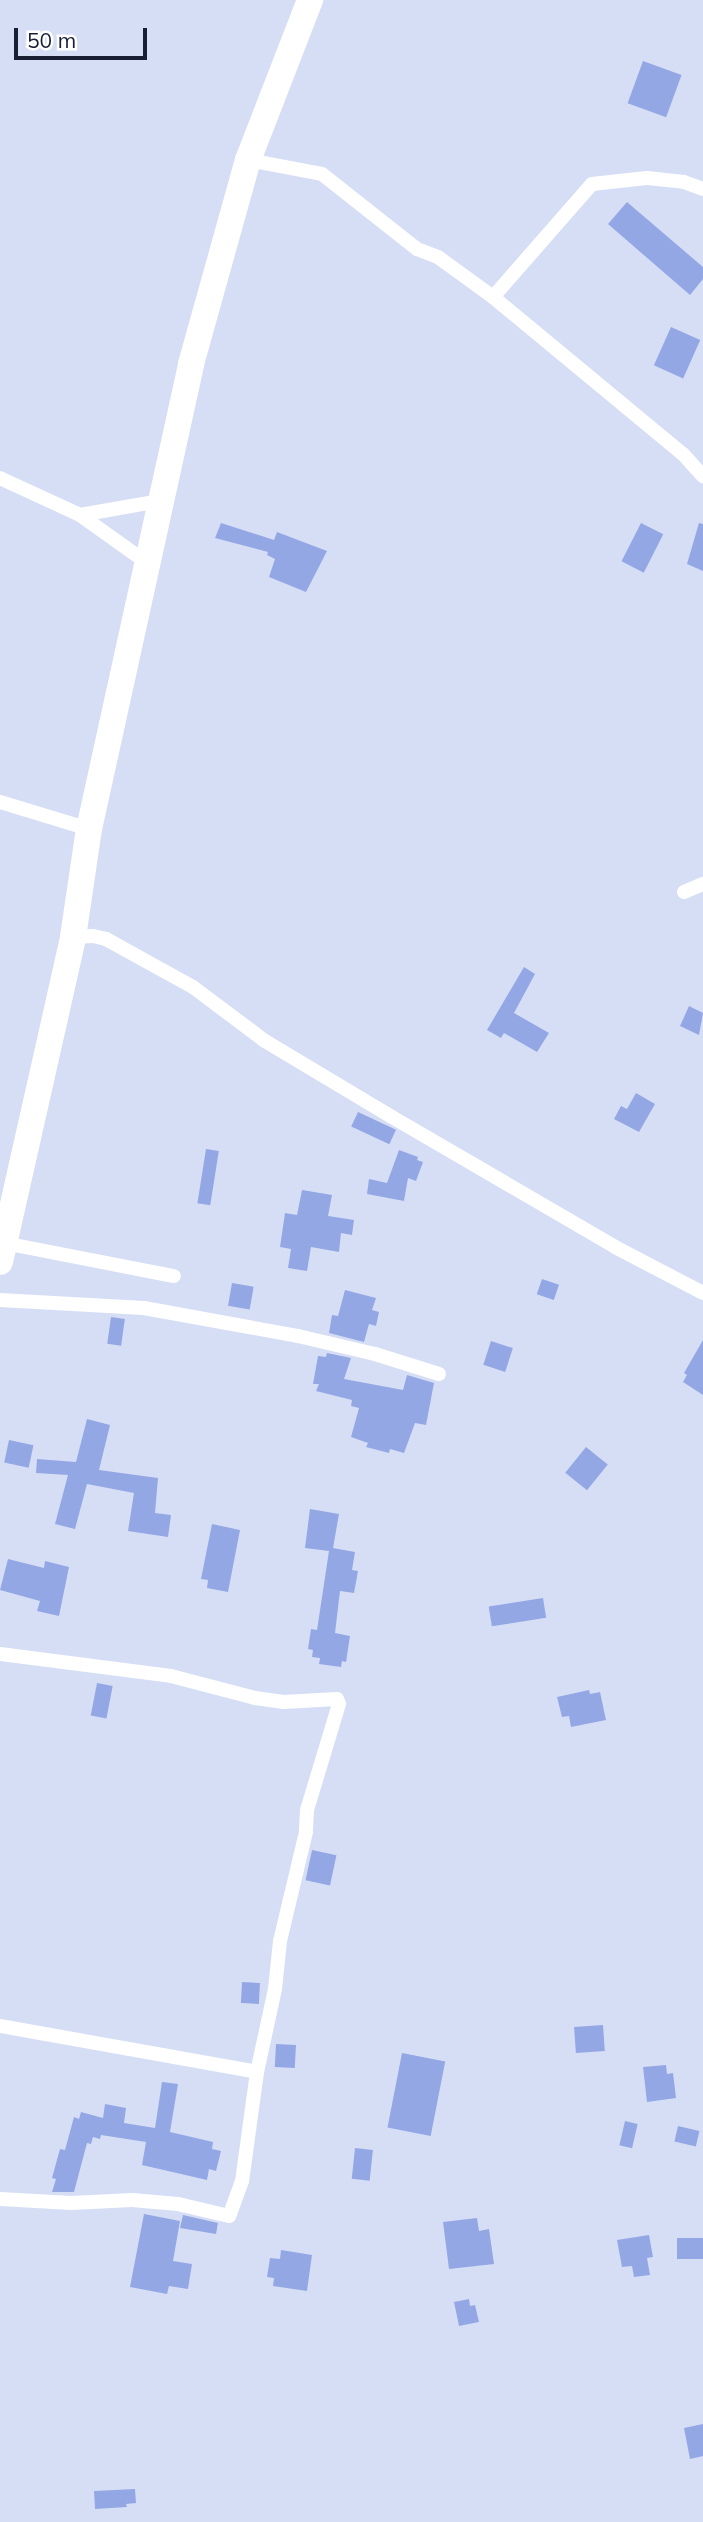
<!DOCTYPE html>
<style>
body{margin:0}
#map{position:relative;width:703px;height:2522px;overflow:hidden;background:#d6def6;font-family:Mulish,sans-serif}
div>[style]{position:absolute}
[style*='--x']{left:calc(var(--x)*1px);top:calc(var(--y)*1px);width:calc(var(--w)*1px);rotate:calc(var(--a)*1deg)}
.building>*{inset:0;background:#93a7e5;transform-origin:0 0}
.street>*{height:14px;margin:-7px;padding:0 7px;transform-origin:7px;border-radius:7px;background:#fff}
.highway>*{height:26px;margin:-13px;padding:0 13px;transform-origin:13px;border-radius:13px;background:#fff}
span{translate:-50% -50%;white-space:nowrap;text-align:center;line-height:1.15;-webkit-text-stroke:5px #fff;paint-order:stroke}
.scale{position:absolute;left:14px;top:28px;width:133px;height:32px;box-sizing:border-box;border:4px solid #181e34;border-top:0;padding-left:9px;font-size:21px;line-height:24px;white-space:nowrap;color:#181e34;-webkit-text-stroke:5px #fff;paint-order:stroke}
</style>
<div id="map">
<div class="building">
<i style="left:643px;top:61px;width:41px;height:45px;rotate:20deg"></i>
<i style="clip-path:polygon(627px 202px,703px 267px,703px 279px,690px 295px,608px 224px)"></i>
<i style="left:671px;top:327px;width:32px;height:42px;rotate:24deg"></i>
<i style="clip-path:polygon(221px 523px,274px 540px,277px 532px,327px 551px,306px 592px,269px 577px,275px 559px,267px 555px,268px 552px,215px 538px)"></i>
<i style="left:641px;top:523px;width:25px;height:43px;rotate:27deg"></i>
<i style="clip-path:polygon(699px 523px,703px 524px,703px 571px,687px 564px)"></i>
<i style="clip-path:polygon(524px 967px,535px 974px,514px 1013px,549px 1033px,537px 1052px,504px 1033px,501px 1038px,487px 1030px)"></i>
<i style="clip-path:polygon(689px 1006px,703px 1013px,699px 1035px,680px 1026px)"></i>
<i style="clip-path:polygon(636px 1093px,655px 1104px,639px 1132px,614px 1119px,621px 1106px,627px 1109px)"></i>
<i style="left:358px;top:1112px;width:42px;height:16px;rotate:25deg"></i>
<i style="left:206px;top:1149px;width:13px;height:55px;rotate:9deg"></i>
<i style="clip-path:polygon(399px 1150px,418px 1157px,417px 1160px,423px 1162px,416px 1181px,408px 1178px,404px 1201px,367px 1194px,369px 1179px,387px 1183px)"></i>
<i style="clip-path:polygon(302px 1190px,332px 1195px,328px 1216px,354px 1220px,352px 1235px,341px 1233px,339px 1252px,311px 1247px,307px 1271px,288px 1268px,291px 1249px,280px 1247px,285px 1213px,297px 1215px)"></i>
<i style="left:542px;top:1279px;width:18px;height:16px;rotate:19deg"></i>
<i style="left:232px;top:1283px;width:22px;height:23px;rotate:10deg"></i>
<i style="clip-path:polygon(345px 1290px,376px 1298px,372px 1310px,379px 1312px,376px 1326px,369px 1324px,364px 1342px,329px 1333px,332px 1315px,338px 1316px)"></i>
<i style="left:111px;top:1317px;width:14px;height:27px;rotate:8deg"></i>
<i style="clip-path:polygon(703px 1340px,703px 1395px,683px 1382px,687px 1375px,684px 1373px)"></i>
<i style="left:491px;top:1341px;width:23px;height:25px;rotate:18deg"></i>
<i style="clip-path:polygon(327px 1353px,351px 1358px,344px 1379px,403px 1390px,407px 1375px,434px 1383px,426px 1425px,415px 1423px,404px 1453px,390px 1449px,389px 1453px,366px 1447px,368px 1443px,351px 1437px,359px 1408px,351px 1406px,352px 1400px,316px 1391px,319px 1384px,313px 1384px,318px 1356px,326px 1357px)"></i>
<i style="clip-path:polygon(87px 1419px,110px 1425px,99px 1470px,158px 1478px,155px 1513px,171px 1515px,168px 1537px,128px 1531px,134px 1493px,87px 1484px,75px 1529px,55px 1524px,68px 1475px,36px 1473px,37px 1459px,76px 1462px)"></i>
<i style="left:9px;top:1440px;width:25px;height:23px;rotate:12deg"></i>
<i style="left:586px;top:1447px;width:28px;height:33px;rotate:39deg"></i>
<i style="clip-path:polygon(310px 1509px,339px 1514px,333px 1548px,355px 1552px,352px 1570px,358px 1571px,354px 1593px,340px 1591px,335px 1633px,350px 1636px,346px 1662px,342px 1661px,341px 1667px,319px 1664px,320px 1658px,312px 1657px,313px 1650px,308px 1649px,311px 1629px,317px 1630px,329px 1551px,305px 1548px)"></i>
<i style="clip-path:polygon(212px 1524px,240px 1530px,228px 1592px,207px 1588px,208px 1580px,201px 1579px)"></i>
<i style="clip-path:polygon(8px 1559px,44px 1568px,45px 1561px,69px 1567px,59px 1616px,37px 1611px,40px 1601px,0 1590px)"></i>
<i style="left:543px;top:1598px;width:20px;height:55px;rotate:81deg"></i>
<i style="left:97px;top:1683px;width:16px;height:33px;rotate:11deg"></i>
<i style="clip-path:polygon(589px 1690px,590px 1694px,600px 1692px,606px 1720px,571px 1727px,569px 1716px,562px 1717px,557px 1697px)"></i>
<i style="left:312px;top:1850px;width:25px;height:31px;rotate:12deg"></i>
<i style="left:242px;top:1982px;width:18px;height:21px;rotate:3deg"></i>
<i style="left:603px;top:2025px;width:26px;height:29px;rotate:86deg"></i>
<i style="left:276px;top:2044px;width:20px;height:23px;rotate:3deg"></i>
<i style="left:402px;top:2053px;width:44px;height:76px;rotate:11deg"></i>
<i style="clip-path:polygon(666px 2065px,667px 2074px,673px 2073px,676px 2098px,647px 2102px,643px 2067px)"></i>
<i style="clip-path:polygon(162px 2082px,178px 2084px,170px 2132px,213px 2142px,212px 2149px,221px 2151px,216px 2171px,209px 2169px,207px 2180px,142px 2165px,146px 2142px,101px 2135px,100px 2139px,93px 2137px,91px 2144px,87px 2143px,74px 2192px,52px 2192px,56px 2179px,52px 2178px,60px 2149px,65px 2150px,74px 2117px,79px 2119px,81px 2112px,103px 2118px,105px 2104px,126px 2108px,124px 2123px,155px 2128px)"></i>
<i style="left:625px;top:2121px;width:13px;height:25px;rotate:13deg"></i>
<i style="left:678px;top:2126px;width:22px;height:16px;rotate:13deg"></i>
<i style="left:355px;top:2148px;width:18px;height:31px;rotate:6deg"></i>
<i style="clip-path:polygon(144px 2214px,180px 2221px,173px 2261px,192px 2264px,188px 2289px,169px 2286px,167px 2294px,130px 2287px)"></i>
<i style="clip-path:polygon(183px 2215px,218px 2223px,216px 2234px,180px 2228px)"></i>
<i style="clip-path:polygon(477px 2218px,479px 2231px,489px 2229px,494px 2264px,449px 2269px,443px 2222px)"></i>
<i style="clip-path:polygon(649px 2235px,653px 2257px,647px 2258px,650px 2275px,634px 2277px,632px 2266px,622px 2267px,617px 2240px)"></i>
<i style="left:703px;top:2238px;width:21px;height:26px;rotate:90deg"></i>
<i style="clip-path:polygon(281px 2250px,312px 2255px,307px 2291px,273px 2286px,274px 2278px,267px 2277px,270px 2258px,280px 2259px)"></i>
<i style="clip-path:polygon(469px 2299px,470px 2306px,475px 2305px,479px 2322px,459px 2326px,454px 2302px)"></i>
<i style="clip-path:polygon(703px 2424px,703px 2456px,690px 2459px,684px 2428px)"></i>
<i style="clip-path:polygon(135px 2489px,136px 2503px,126px 2504px,127px 2507px,95px 2509px,94px 2491px)"></i>
</div>
<div class="street">
<i style="--x:248;--y:160;--w:75;--a:10.7"></i>
<i style="--x:322;--y:174;--w:121;--a:38.3"></i>
<i style="--x:417;--y:249;--w:22;--a:21"></i>
<i style="--x:438;--y:257;--w:68;--a:36"></i>
<i style="--x:493;--y:297;--w:150;--a:-48.8"></i>
<i style="--x:592;--y:184;--w:55;--a:-6.2"></i>
<i style="--x:647;--y:178;--w:37;--a:6"></i>
<i style="--x:684;--y:182;--w:20;--a:20"></i>
<i style="--x:493;--y:297;--w:246;--a:39.6"></i>
<i style="--x:683;--y:454;--w:30;--a:48"></i>
<i style="--x:0;--y:478;--w:88;--a:24.8"></i>
<i style="--x:80;--y:515;--w:81;--a:35.5"></i>
<i style="--x:80;--y:515;--w:80;--a:-10"></i>
<i style="--x:0;--y:802;--w:93;--a:16.9"></i>
<i style="--x:684;--y:892;--w:21;--a:-23"></i>
<i style="--x:73;--y:937;--w:20;--a:-3"></i>
<i style="--x:93;--y:936;--w:13;--a:13"></i>
<i style="--x:106;--y:939;--w:99;--a:28.9"></i>
<i style="--x:193;--y:987;--w:90;--a:36.9"></i>
<i style="--x:265;--y:1041;--w:148;--a:30.9"></i>
<i style="--x:392;--y:1117;--w:258;--a:30.2"></i>
<i style="--x:615;--y:1247;--w:99;--a:27.6"></i>
<i style="--x:4;--y:1243;--w:173;--a:11"></i>
<i style="--x:0;--y:1300;--w:144;--a:3.2"></i>
<i style="--x:144;--y:1308;--w:157;--a:10.3"></i>
<i style="--x:298;--y:1336;--w:79;--a:13.2"></i>
<i style="--x:375;--y:1354;--w:67;--a:17.4"></i>
<i style="--x:0;--y:1654;--w:172;--a:7.3"></i>
<i style="--x:171;--y:1676;--w:87;--a:14.7"></i>
<i style="--x:255;--y:1698;--w:29;--a:8"></i>
<i style="--x:284;--y:1702;--w:53;--a:-3.2"></i>
<i style="--x:337;--y:1699;--w:5;--a:68"></i>
<i style="--x:339;--y:1704;--w:111;--a:106.8"></i>
<i style="--x:307;--y:1810;--w:22;--a:93"></i>
<i style="--x:306;--y:1832;--w:112;--a:103.4"></i>
<i style="--x:280;--y:1941;--w:48;--a:95.9"></i>
<i style="--x:275;--y:1989;--w:85;--a:102.2"></i>
<i style="--x:257;--y:2072;--w:110;--a:97.8"></i>
<i style="--x:242;--y:2181;--w:37;--a:110"></i>
<i style="--x:229;--y:2216;--w:52;--a:-166.8"></i>
<i style="--x:178;--y:2204;--w:46;--a:-175"></i>
<i style="--x:132;--y:2200;--w:61;--a:177.2"></i>
<i style="--x:71;--y:2203;--w:71;--a:-176.8"></i>
<i style="--x:0;--y:2026;--w:261;--a:10.1"></i>
</div>
<div class="highway">
<i style="--x:0;--y:1262;--w:333;--a:-77.3"></i>
<i style="--x:73;--y:937;--w:109;--a:-81.6"></i>
<i style="--x:89;--y:829;--w:476;--a:-77.6"></i>
<i style="--x:191;--y:364;--w:212;--a:-74.4"></i>
<i style="--x:248;--y:160;--w:172;--a:-68.8"></i>
</div>
<div class="scale">50 m</div>
</div>
